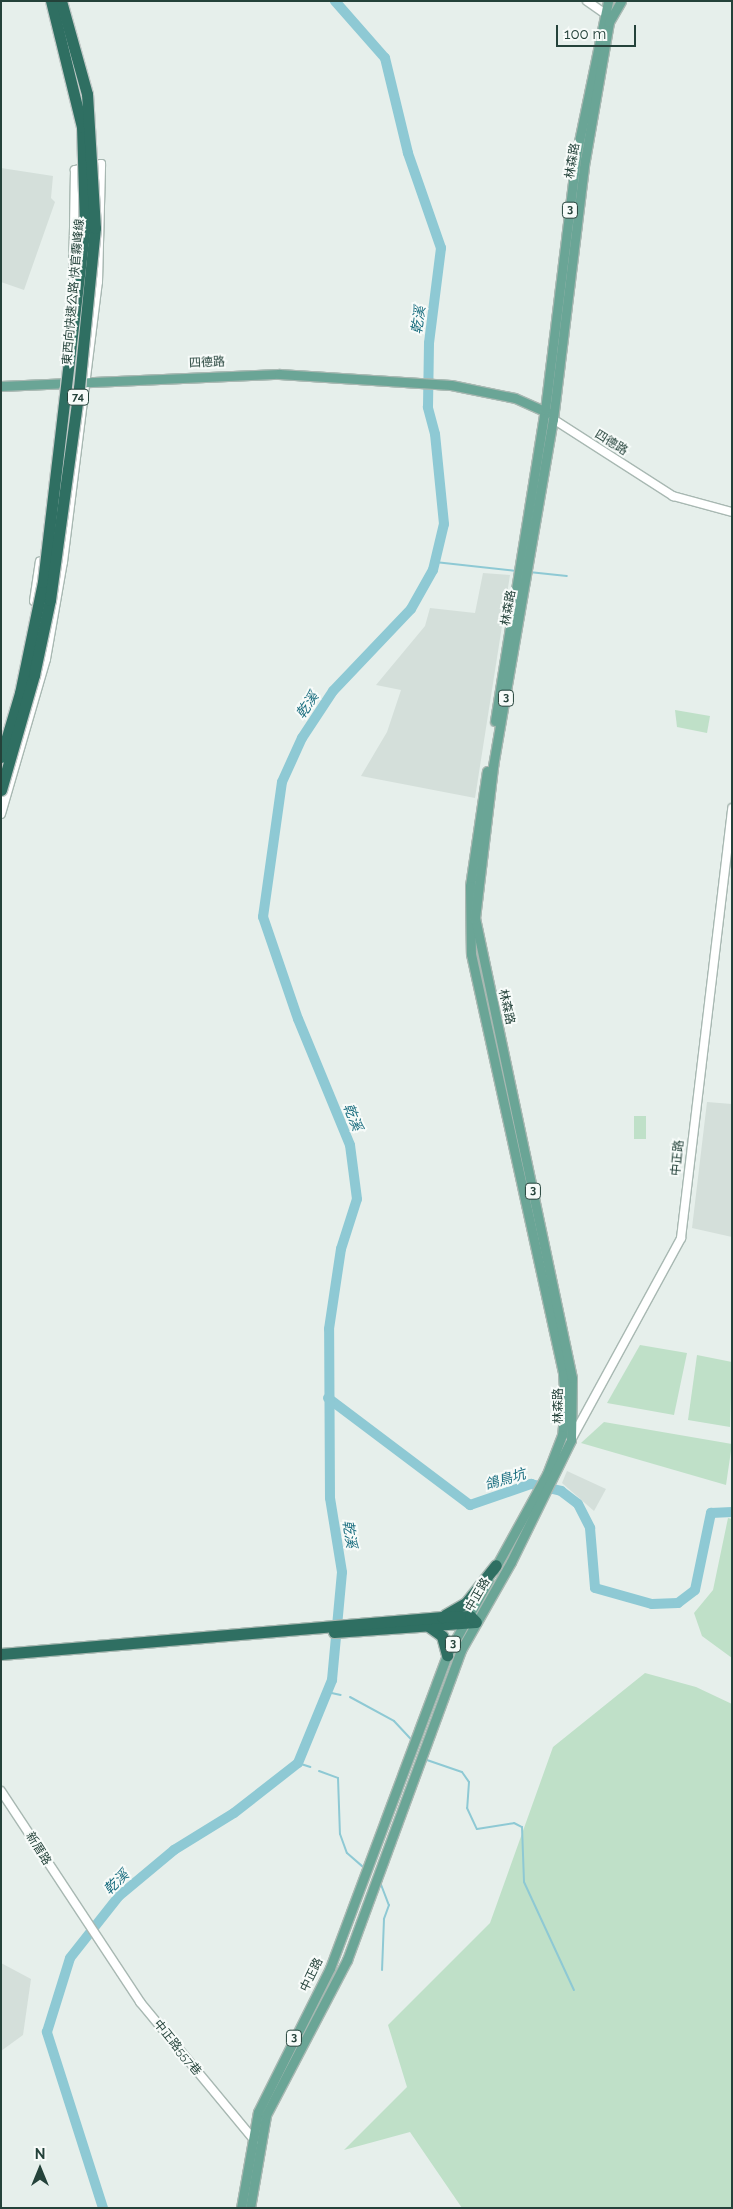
<!DOCTYPE html>
<meta charset="utf-8">
<style>
body{margin:0}
#map{position:relative;width:733px;height:2209px;overflow:hidden;background:#e6efeb;font-family:Raleway,"Noto Sans TC",sans-serif}
div>[style]{position:absolute}
[style*='--x']{left:calc(var(--x)*1px);top:calc(var(--y)*1px);width:calc(var(--w)*1px);rotate:calc(var(--a)*1deg)}
.built>*{inset:0;background:#d4dfda}
.green>*{inset:0;background:#bfe0c8;transform-origin:0 0}
.stream>*{height:2px;margin:-1px;padding:0 1px;transform-origin:1px;border-radius:1px;background:#8ec9d4}
.river>*{height:10px;margin:-5px;padding:0 5px;transform-origin:5px;border-radius:5px;background:#8ec9d4}
.roads{filter:drop-shadow(1px 0 #a8b8b2) drop-shadow(-1px 0 #a8b8b2) drop-shadow(0 1px #a8b8b2) drop-shadow(0 -1px #a8b8b2)}
.minor>*{height:8px;margin:-4px;padding:0 4px;transform-origin:4px;border-radius:4px;background:#fff}
.major>*{height:9px;margin:-4.5px;padding:0 4.5px;transform-origin:4.5px;border-radius:4.5px;background:#6aa596}
.highway>*{height:11px;margin:-5.5px;padding:0 5.5px;transform-origin:5.5px;border-radius:5.5px;background:#2f6f62}
.bridges{filter:drop-shadow(1px 0 #c2cac8) drop-shadow(-1px 0 #c2cac8) drop-shadow(0 1px #c2cac8) drop-shadow(0 -1px #c2cac8)}
.highway-bridge>*{height:11px;margin:-5.5px;padding:0 5.5px;transform-origin:5.5px;border-radius:5.5px;background:#2f6f62}
span{translate:-50% -50%;white-space:nowrap;text-align:center;line-height:1.15;-webkit-text-stroke:4px #f7fbf9;paint-order:stroke}
.shield-label span{padding:1px 4px;background:#f7fbf9;border:1px solid;border-radius:4px;-webkit-text-stroke-width:0}
.shield-label{font-size:11px;color:#24423a;font-weight:700}
.street-label{font-size:12px;color:#24423a}
.water-label{font-size:14px;color:#1c6f80;font-style:italic}
.frame{position:absolute;inset:0;border:2px solid #24423a;pointer-events:none}
.north{position:absolute;left:15px;top:2144px;width:50px;height:50px;-webkit-text-stroke:4px #f7fbf9;paint-order:stroke;rotate:0deg;font-size:14px;font-weight:700;line-height:20px;text-align:center;color:#24423a}
.north::after{content:'';display:block;margin:auto;width:18px;height:22px;background:#24423a;clip-path:polygon(50% 0,100% 100%,50% 72%,0 100%)}
.scale{position:absolute;left:556px;top:25px;width:80px;height:22px;box-sizing:border-box;border:2px solid #24423a;border-top:0;padding-left:6px;font-size:15px;line-height:18px;white-space:nowrap;color:#24423a;-webkit-text-stroke:4px #f7fbf9;paint-order:stroke}
</style>
<div id="map">
<div class="built">
<i style="clip-path:polygon(1px 168px,53px 176px,51px 198px,55px 202px,24px 290px,1px 282px)"></i>
<i style="clip-path:polygon(483px 573px,510px 575px,475px 798px,361px 776px,387px 732px,401px 690px,376px 685px,425px 626px,430px 608px,475px 613px)"></i>
<i style="clip-path:polygon(707px 1102px,732px 1104px,732px 1237px,692px 1228px)"></i>
<i style="clip-path:polygon(567px 1471px,606px 1489px,594px 1511px,562px 1483px)"></i>
<i style="clip-path:polygon(1px 1963px,31px 1979px,23px 2035px,1px 2051px)"></i>
</div>
<div class="green">
<i style="clip-path:polygon(675px 710px,710px 716px,707px 733px,677px 727px)"></i>
<i style="left:634px;top:1116px;width:12px;height:23px"></i>
<i style="clip-path:polygon(640px 1345px,687px 1353px,674px 1415px,607px 1403px)"></i>
<i style="clip-path:polygon(697px 1355px,732px 1362px,730px 1427px,688px 1420px)"></i>
<i style="clip-path:polygon(604px 1422px,732px 1444px,726px 1485px,581px 1443px)"></i>
<i style="clip-path:polygon(728px 1518px,732px 1519px,732px 1658px,702px 1636px,694px 1613px,713px 1590px)"></i>
<i style="clip-path:polygon(645px 1673px,696px 1687px,732px 1704px,732px 2208px,462px 2208px,410px 2132px,344px 2150px,407px 2087px,388px 2025px,490px 1923px,553px 1747px)"></i>
</div>
<div class="stream">
<i style="--x:435;--y:562;--w:82;--a:6.3"></i>
<i style="--x:529;--y:572;--w:38;--a:6"></i>
<i style="--x:327;--y:1692;--w:14;--a:12"></i>
<i style="--x:350;--y:1697;--w:50;--a:28.6"></i>
<i style="--x:394;--y:1721;--w:26;--a:47"></i>
<i style="--x:424;--y:1759;--w:40;--a:18.9"></i>
<i style="--x:462;--y:1772;--w:12;--a:55"></i>
<i style="--x:469;--y:1782;--w:26;--a:94"></i>
<i style="--x:467;--y:1808;--w:23;--a:65"></i>
<i style="--x:477;--y:1829;--w:37;--a:-9"></i>
<i style="--x:514;--y:1823;--w:9;--a:27"></i>
<i style="--x:522;--y:1827;--w:55;--a:87.9"></i>
<i style="--x:524;--y:1882;--w:119;--a:65.2"></i>
<i style="--x:298;--y:1763;--w:13;--a:18"></i>
<i style="--x:319;--y:1771;--w:20;--a:20"></i>
<i style="--x:338;--y:1778;--w:56;--a:88"></i>
<i style="--x:340;--y:1834;--w:20;--a:70"></i>
<i style="--x:347;--y:1853;--w:20;--a:41"></i>
<i style="--x:380;--y:1882;--w:25;--a:69"></i>
<i style="--x:389;--y:1905;--w:15;--a:110"></i>
<i style="--x:384;--y:1919;--w:51;--a:92.2"></i>
</div>
<div class="river">
<i style="--x:328;--y:1398;--w:178;--a:37"></i>
<i style="--x:470;--y:1505;--w:65;--a:-19"></i>
<i style="--x:531;--y:1484;--w:31;--a:13"></i>
<i style="--x:561;--y:1491;--w:21;--a:37"></i>
<i style="--x:578;--y:1504;--w:27;--a:63"></i>
<i style="--x:590;--y:1528;--w:60;--a:85.2"></i>
<i style="--x:595;--y:1588;--w:59;--a:15.7"></i>
<i style="--x:652;--y:1604;--w:26;--a:-2"></i>
<i style="--x:678;--y:1603;--w:21;--a:-37"></i>
<i style="--x:695;--y:1590;--w:79;--a:-78.3"></i>
<i style="--x:711;--y:1513;--w:21;--a:-3"></i>
<i style="--x:103;--y:2208;--w:185;--a:-107.7"></i>
<i style="--x:47;--y:2032;--w:77;--a:-72.7"></i>
<i style="--x:70;--y:1958;--w:79;--a:-51.7"></i>
<i style="--x:119;--y:1896;--w:72;--a:-39.9"></i>
<i style="--x:174;--y:1850;--w:70;--a:-31.7"></i>
<i style="--x:234;--y:1813;--w:81;--a:-38"></i>
<i style="--x:298;--y:1763;--w:90;--a:-67.7"></i>
<i style="--x:332;--y:1680;--w:108;--a:-84.7"></i>
<i style="--x:342;--y:1572;--w:75;--a:-99.2"></i>
<i style="--x:330;--y:1498;--w:169;--a:-90.3"></i>
<i style="--x:329;--y:1329;--w:81;--a:-81.5"></i>
<i style="--x:341;--y:1249;--w:52;--a:-72.3"></i>
<i style="--x:357;--y:1199;--w:54;--a:-97.4"></i>
<i style="--x:350;--y:1145;--w:136;--a:-112.4"></i>
<i style="--x:298;--y:1019;--w:108;--a:-108.9"></i>
<i style="--x:263;--y:917;--w:136;--a:-82"></i>
<i style="--x:282;--y:782;--w:48;--a:-65.6"></i>
<i style="--x:302;--y:738;--w:56;--a:-56.6"></i>
<i style="--x:333;--y:691;--w:113;--a:-46.4"></i>
<i style="--x:411;--y:609;--w:45;--a:-60.6"></i>
<i style="--x:433;--y:570;--w:47;--a:-76.6"></i>
<i style="--x:444;--y:524;--w:90;--a:-95.7"></i>
<i style="--x:435;--y:434;--w:28;--a:-105"></i>
<i style="--x:428;--y:407;--w:64;--a:-89.1"></i>
<i style="--x:429;--y:343;--w:96;--a:-82.8"></i>
<i style="--x:441;--y:248;--w:101;--a:-109.2"></i>
<i style="--x:408;--y:153;--w:98;--a:-103.6"></i>
<i style="--x:385;--y:58;--w:76;--a:-131.3"></i>
</div>
<div class="roads">
<div class="minor">
<i style="--x:587;--y:1;--w:19;--a:35"></i>
<i style="--x:553;--y:419;--w:143;--a:32.7"></i>
<i style="--x:673;--y:496;--w:61;--a:15.2"></i>
<i style="--x:34;--y:601;--w:40;--a:-81.5"></i>
<i style="--x:1;--y:814;--w:161;--a:-73.8"></i>
<i style="--x:46;--y:659;--w:98;--a:-80.1"></i>
<i style="--x:63;--y:562;--w:282;--a:-82.9"></i>
<i style="--x:98;--y:282;--w:118;--a:-88.5"></i>
<i style="--x:101;--y:164;--w:27;--a:167"></i>
<i style="--x:75;--y:170;--w:114;--a:91"></i>
<i style="--x:571;--y:1440;--w:230;--a:-61.4"></i>
<i style="--x:681;--y:1238;--w:433;--a:-83.2"></i>
<i style="--x:1;--y:1791;--w:253;--a:56.6"></i>
<i style="--x:140;--y:2002;--w:182;--a:50.4"></i>
</div>
<div class="major">
<i style="--x:1;--y:386;--w:278;--a:-2.5"></i>
<i style="--x:279;--y:374;--w:172;--a:3.7"></i>
<i style="--x:451;--y:385;--w:65;--a:11.5"></i>
<i style="--x:515;--y:398;--w:36;--a:24"></i>
<i style="--x:495;--y:721;--w:315;--a:-80.9"></i>
<i style="--x:545;--y:410;--w:256;--a:-83"></i>
<i style="--x:576;--y:156;--w:158;--a:-78.3"></i>
<i style="--x:487;--y:771;--w:116;--a:98.4"></i>
<i style="--x:470;--y:886;--w:68;--a:89.2"></i>
<i style="--x:471;--y:954;--w:430;--a:77.6"></i>
<i style="--x:563;--y:1374;--w:29;--a:86"></i>
<i style="--x:565;--y:1403;--w:32;--a:95"></i>
<i style="--x:562;--y:1435;--w:42;--a:111"></i>
<i style="--x:547;--y:1474;--w:110;--a:118.9"></i>
<i style="--x:241;--y:2208;--w:97;--a:-80"></i>
<i style="--x:258;--y:2112;--w:161;--a:-63.4"></i>
<i style="--x:330;--y:1968;--w:334;--a:-69.5"></i>
<i style="--x:447;--y:1655;--w:85;--a:-61"></i>
<i style="--x:250;--y:2208;--w:94;--a:-80.2"></i>
<i style="--x:266;--y:2115;--w:175;--a:-62.4"></i>
<i style="--x:347;--y:1960;--w:330;--a:-69.8"></i>
<i style="--x:461;--y:1650;--w:101;--a:-60.4"></i>
<i style="--x:511;--y:1562;--w:136;--a:-63.8"></i>
<i style="--x:571;--y:1440;--w:62;--a:-89.1"></i>
<i style="--x:572;--y:1378;--w:470;--a:-101.9"></i>
<i style="--x:475;--y:918;--w:153;--a:-83.2"></i>
<i style="--x:493;--y:766;--w:352;--a:-80.2"></i>
<i style="--x:553;--y:419;--w:261;--a:-83"></i>
<i style="--x:585;--y:160;--w:140;--a:-80.1"></i>
<i style="--x:609;--y:22;--w:24;--a:-60"></i>
</div>
<div class="highway">
<i style="--x:445;--y:1615;--w:24;--a:-30"></i>
<i style="--x:466;--y:1603;--w:48;--a:-51.7"></i>
<i style="--x:427;--y:1625;--w:19;--a:36"></i>
<i style="--x:442;--y:1636;--w:20;--a:75"></i>
<i style="--x:334;--y:1632;--w:142;--a:-4"></i>
<i style="--x:1;--y:1654;--w:443;--a:-4.8"></i>
<i style="--x:442;--y:1617;--w:28;--a:-2"></i>
<i style="--x:470;--y:1616;--w:8;--a:45"></i>
</div>
</div>
<div class="bridges">
<div class="highway-bridge">
<i style="--x:1;--y:757;--w:67;--a:-73.5"></i>
<i style="--x:20;--y:693;--w:113;--a:-78.3"></i>
<i style="--x:43;--y:582;--w:357;--a:-83.3"></i>
<i style="--x:85;--y:227;--w:100;--a:-91.7"></i>
<i style="--x:82;--y:127;--w:130;--a:-103.8"></i>
<i style="--x:1;--y:790;--w:120;--a:-74"></i>
<i style="--x:34;--y:675;--w:77;--a:-78"></i>
<i style="--x:50;--y:600;--w:214;--a:-82.2"></i>
<i style="--x:79;--y:388;--w:161;--a:-84.3"></i>
<i style="--x:95;--y:228;--w:134;--a:-93.4"></i>
<i style="--x:87;--y:94;--w:97;--a:-105.6"></i>
</div>
</div>
<div class="shield-label">
<span style="left:570px;top:210px">3</span>
<span style="left:78px;top:397px">74</span>
<span style="left:506px;top:698px">3</span>
<span style="left:533px;top:1191px">3</span>
<span style="left:453px;top:1644px">3</span>
<span style="left:294px;top:2038px">3</span>
</div>
<div class="street-label">
<span style="left:573px;top:161px;rotate:-81deg">林森路</span>
<span style="left:74px;top:292px;rotate:-85deg">東西向快速公路 快官霧峰線</span>
<span style="left:207px;top:363px;rotate:-2deg">四德路</span>
<span style="left:611px;top:443px;rotate:32deg">四德路</span>
<span style="left:509px;top:608px;rotate:-80deg">林森路</span>
<span style="left:506px;top:1007px;rotate:77deg">林森路</span>
<span style="left:678px;top:1158px;rotate:-84deg">中正路</span>
<span style="left:559px;top:1406px;rotate:-90deg">林森路</span>
<span style="left:478px;top:1595px;rotate:-60deg">中正路</span>
<span style="left:38px;top:1849px;rotate:58deg">新厝路</span>
<span style="left:312px;top:1975px;rotate:-64deg">中正路</span>
<span style="left:177px;top:2048px;rotate:51deg">中正路557巷</span>
</div>
<div class="water-label">
<span style="left:418px;top:320px;rotate:-82deg">乾溪</span>
<span style="left:307px;top:705px;rotate:-56deg">乾溪</span>
<span style="left:353px;top:1117px;rotate:68deg">乾溪</span>
<span style="left:505px;top:1479px;rotate:-16deg">鴿鳥坑</span>
<span style="left:350px;top:1534px;rotate:81deg">乾溪</span>
<span style="left:116px;top:1882px;rotate:-44deg">乾溪</span>
</div>
<div class="frame"></div>
<div class="north">N</div>
<div class="scale">100 m</div>
</div>
